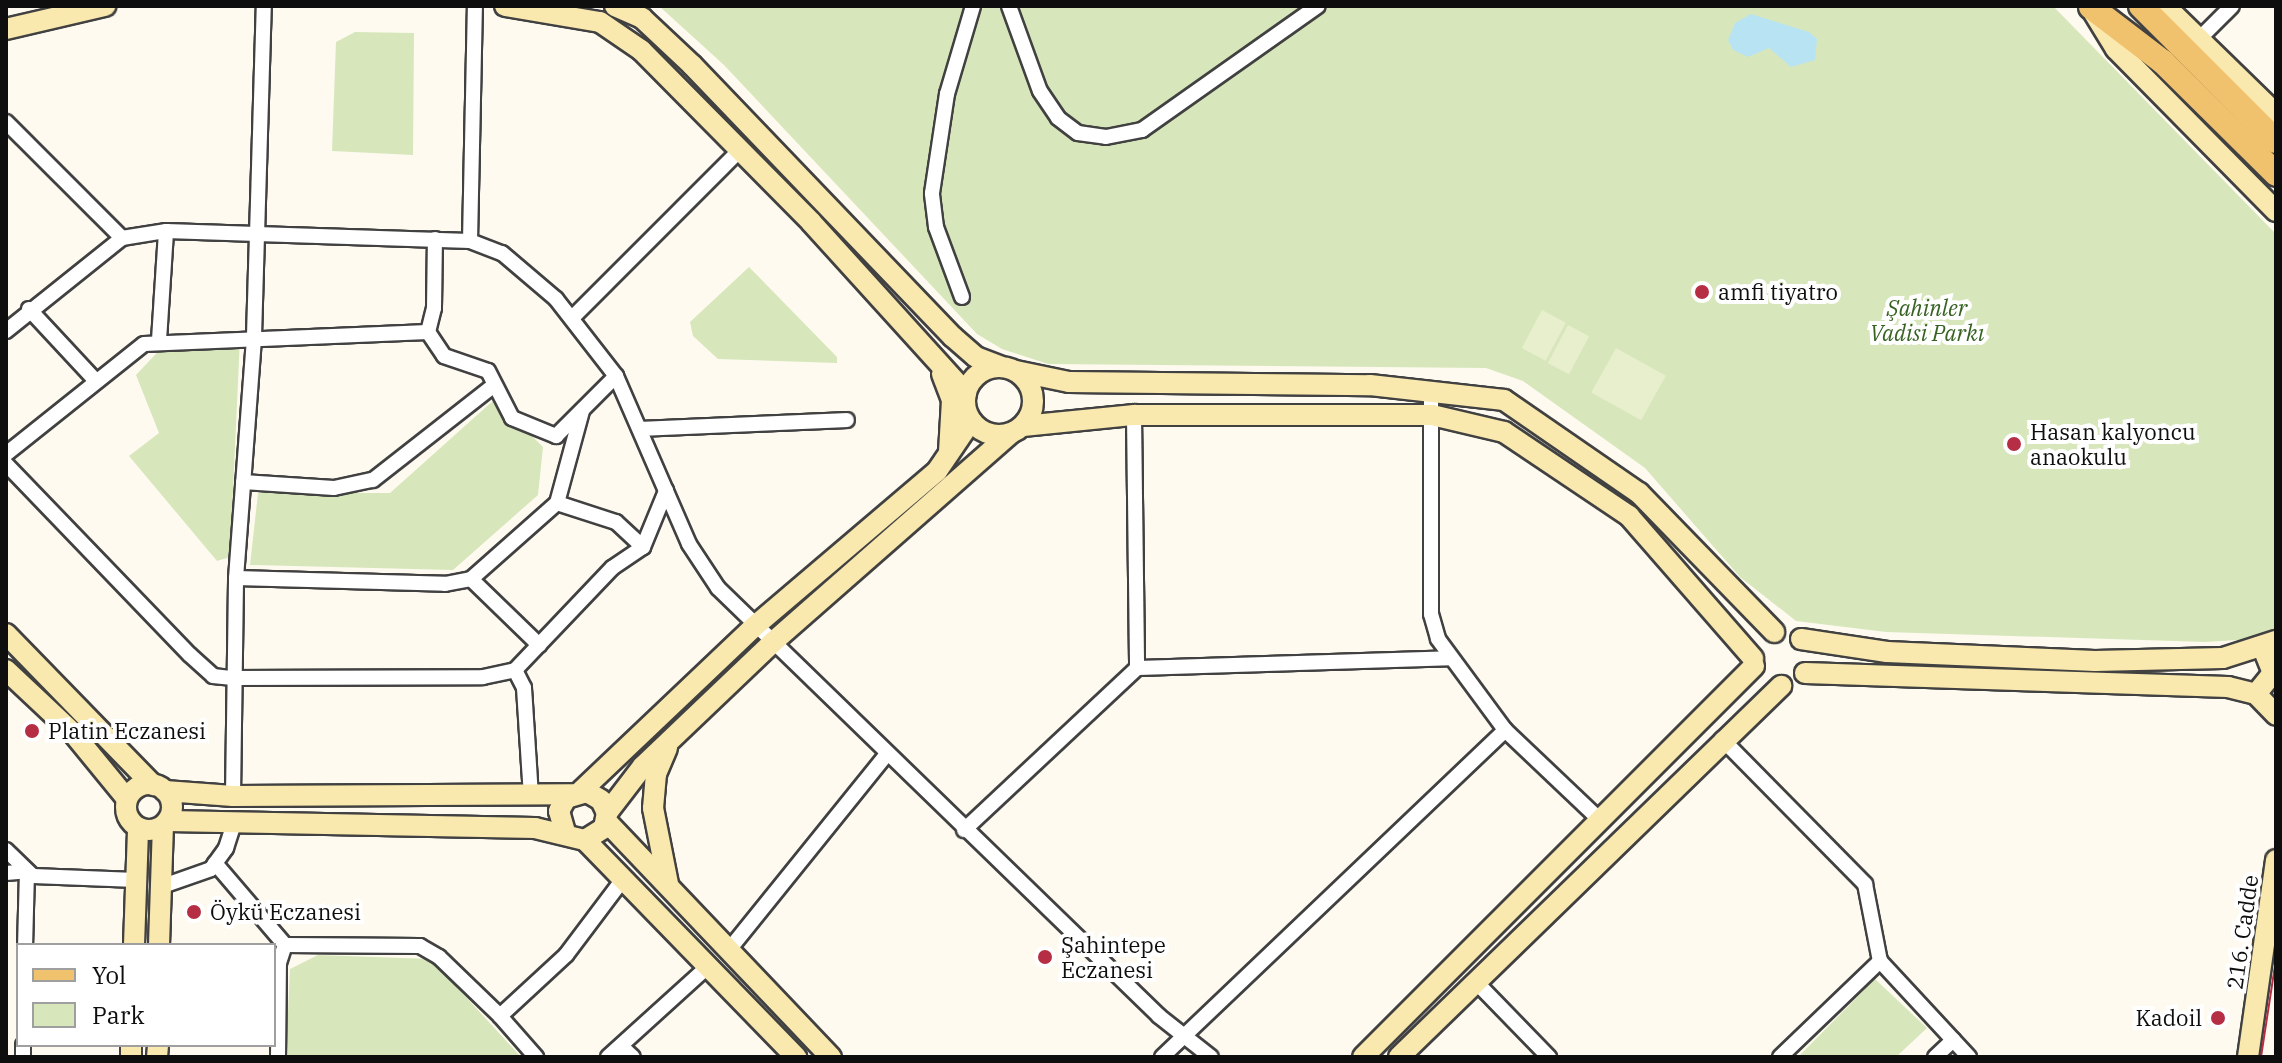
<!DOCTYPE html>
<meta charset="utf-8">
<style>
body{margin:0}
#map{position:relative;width:2282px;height:1063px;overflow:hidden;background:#fefaf0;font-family:"IBM Plex Serif",serif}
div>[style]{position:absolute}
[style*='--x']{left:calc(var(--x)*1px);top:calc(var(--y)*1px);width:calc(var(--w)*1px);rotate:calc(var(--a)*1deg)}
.green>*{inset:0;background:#d7e7bb}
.pitch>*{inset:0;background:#e7efcd;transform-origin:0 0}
.water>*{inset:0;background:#b8e3f3}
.roads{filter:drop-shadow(2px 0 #414141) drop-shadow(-2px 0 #414141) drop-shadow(0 2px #414141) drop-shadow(0 -2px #414141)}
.street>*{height:14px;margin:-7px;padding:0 7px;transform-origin:7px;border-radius:7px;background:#fff}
.secondary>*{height:20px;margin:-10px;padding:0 10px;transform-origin:10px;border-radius:10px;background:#fae9af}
.secondary>.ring{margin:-10px;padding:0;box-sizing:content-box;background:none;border:20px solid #fae9af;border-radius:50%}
.primary>*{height:24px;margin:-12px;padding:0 12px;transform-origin:12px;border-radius:12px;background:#f0c26e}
.tram>*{height:2px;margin:-1px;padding:0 1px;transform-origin:1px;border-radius:1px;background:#b62e44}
.dots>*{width:22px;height:22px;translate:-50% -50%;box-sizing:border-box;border:4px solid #fff;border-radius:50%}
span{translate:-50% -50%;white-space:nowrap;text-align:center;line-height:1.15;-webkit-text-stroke:8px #fff;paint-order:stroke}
.poi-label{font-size:22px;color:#0e0e0e}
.left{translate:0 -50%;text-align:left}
.right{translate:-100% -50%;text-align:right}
.park-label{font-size:22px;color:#376222;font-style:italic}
.street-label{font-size:22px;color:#0e0e0e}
.frame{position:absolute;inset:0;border:8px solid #0e0e0e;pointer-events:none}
.legend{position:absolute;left:16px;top:943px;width:260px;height:104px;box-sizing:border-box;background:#fff;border:2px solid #9f9f9f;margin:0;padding:10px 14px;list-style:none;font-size:24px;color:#0e0e0e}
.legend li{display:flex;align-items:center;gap:16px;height:40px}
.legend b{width:40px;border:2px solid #9f9f9f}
</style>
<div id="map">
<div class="green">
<i style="clip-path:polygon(659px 6px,2053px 6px,2276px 234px,2276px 631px,2271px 638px,2205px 642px,1886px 632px,1796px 621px,1740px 577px,1645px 468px,1523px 381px,1486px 368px,1048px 364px,1002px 349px,977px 334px,724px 65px)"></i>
<i style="clip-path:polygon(355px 32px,414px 33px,413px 155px,332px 151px,336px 42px)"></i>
<i style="clip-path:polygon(749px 267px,837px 357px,837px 363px,718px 359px,693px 336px,690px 322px)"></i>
<i style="clip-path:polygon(240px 338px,230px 557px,217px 561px,129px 456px,159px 433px,136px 375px,169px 340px)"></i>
<i style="clip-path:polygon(495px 399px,543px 447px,538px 495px,453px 570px,250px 565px,258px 493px,390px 493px)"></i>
<i style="clip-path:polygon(318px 955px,431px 959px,521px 1057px,286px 1057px,290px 969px)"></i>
<i style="clip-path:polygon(1875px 979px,1927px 1028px,1896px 1057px,1798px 1057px)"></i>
</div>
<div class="pitch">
<i style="left:1542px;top:310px;width:27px;height:43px;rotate:28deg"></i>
<i style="left:1568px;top:325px;width:24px;height:43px;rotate:28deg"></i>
<i style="left:1616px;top:348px;width:57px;height:51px;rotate:29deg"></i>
</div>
<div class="water">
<i style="clip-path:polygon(1751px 14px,1809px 32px,1817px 39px,1815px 60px,1791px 67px,1769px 48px,1748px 57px,1733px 50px,1728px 40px,1735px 23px)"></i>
</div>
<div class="roads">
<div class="street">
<i style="--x:1009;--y:6;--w:90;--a:70"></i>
<i style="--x:1040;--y:91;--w:32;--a:56"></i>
<i style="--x:1058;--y:118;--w:25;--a:37"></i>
<i style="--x:1078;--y:133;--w:28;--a:8"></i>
<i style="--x:1106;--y:137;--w:37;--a:-11"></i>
<i style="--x:1142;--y:130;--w:215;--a:-35.2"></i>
<i style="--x:2200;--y:38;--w:45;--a:-45"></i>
<i style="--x:6;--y:122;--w:164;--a:45"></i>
<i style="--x:470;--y:241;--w:235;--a:-88.8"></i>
<i style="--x:962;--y:297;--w:75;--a:-110.4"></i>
<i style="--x:936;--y:227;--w:34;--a:-97"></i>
<i style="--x:932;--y:193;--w:100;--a:-81.4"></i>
<i style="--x:947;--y:94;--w:92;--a:-73.5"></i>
<i style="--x:29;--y:309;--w:97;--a:47.1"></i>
<i style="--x:572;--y:318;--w:239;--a:-45"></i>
<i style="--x:6;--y:331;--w:149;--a:-38.7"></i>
<i style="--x:122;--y:238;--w:45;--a:-9"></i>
<i style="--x:166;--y:231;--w:304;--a:1.9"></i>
<i style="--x:470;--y:241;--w:34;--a:21"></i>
<i style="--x:502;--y:253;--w:71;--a:40.4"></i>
<i style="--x:556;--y:299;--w:98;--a:52.1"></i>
<i style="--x:616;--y:376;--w:183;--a:66.5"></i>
<i style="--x:689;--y:544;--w:53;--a:56.6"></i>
<i style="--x:718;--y:588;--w:615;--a:44.14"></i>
<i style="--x:1159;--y:1016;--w:66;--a:38.3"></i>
<i style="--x:428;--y:332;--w:29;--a:56"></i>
<i style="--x:444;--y:356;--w:46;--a:18.8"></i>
<i style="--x:488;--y:371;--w:53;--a:62.9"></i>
<i style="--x:512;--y:418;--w:48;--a:22.2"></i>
<i style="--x:556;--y:436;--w:85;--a:-45"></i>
<i style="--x:159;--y:340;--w:109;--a:-86.3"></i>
<i style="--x:1431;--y:392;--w:222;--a:90"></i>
<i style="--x:1431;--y:614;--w:26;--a:74"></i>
<i style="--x:1438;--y:639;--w:113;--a:53.6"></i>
<i style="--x:1505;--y:730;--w:132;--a:43.5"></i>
<i style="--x:1134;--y:415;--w:253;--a:89.3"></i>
<i style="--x:640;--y:429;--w:207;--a:-2.5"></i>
<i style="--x:6;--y:454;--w:176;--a:-38.6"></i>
<i style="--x:144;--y:344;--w:284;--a:-2.4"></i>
<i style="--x:428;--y:332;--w:25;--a:-76"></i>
<i style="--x:434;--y:308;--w:69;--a:-89.2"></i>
<i style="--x:6;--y:464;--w:265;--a:46.1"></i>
<i style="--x:190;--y:655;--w:31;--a:42"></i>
<i style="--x:213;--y:676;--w:20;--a:6"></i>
<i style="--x:233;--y:678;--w:250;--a:-0.2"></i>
<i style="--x:483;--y:677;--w:33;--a:-12"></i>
<i style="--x:515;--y:670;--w:141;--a:-46.4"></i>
<i style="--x:612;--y:568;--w:37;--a:-34"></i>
<i style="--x:643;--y:547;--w:61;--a:-67.7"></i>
<i style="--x:243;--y:482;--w:91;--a:3.8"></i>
<i style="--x:334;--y:488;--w:40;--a:-12"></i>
<i style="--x:373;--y:480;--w:154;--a:-38.1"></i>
<i style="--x:557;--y:503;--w:95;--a:-74.8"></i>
<i style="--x:236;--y:578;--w:209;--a:1.6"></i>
<i style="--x:445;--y:584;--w:26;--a:-11"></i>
<i style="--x:471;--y:579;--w:115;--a:-41.5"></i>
<i style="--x:557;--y:503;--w:62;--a:17.9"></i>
<i style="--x:616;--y:522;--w:37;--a:43"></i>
<i style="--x:471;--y:579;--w:95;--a:44.1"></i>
<i style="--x:515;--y:670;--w:20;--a:63"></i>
<i style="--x:524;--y:688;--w:107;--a:86.3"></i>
<i style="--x:1722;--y:739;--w:204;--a:45.4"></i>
<i style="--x:1865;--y:884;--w:78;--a:79"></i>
<i style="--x:1880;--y:961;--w:131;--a:47.2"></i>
<i style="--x:233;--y:796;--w:218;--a:-89.2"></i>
<i style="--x:236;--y:578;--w:243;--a:-85.7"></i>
<i style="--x:254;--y:336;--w:330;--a:-88.3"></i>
<i style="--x:964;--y:830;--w:237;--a:-43.1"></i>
<i style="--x:1137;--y:668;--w:314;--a:-1.8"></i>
<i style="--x:6;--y:850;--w:37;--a:44"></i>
<i style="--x:33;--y:876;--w:103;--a:2.2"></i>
<i style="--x:215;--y:863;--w:108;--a:49.5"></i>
<i style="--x:6;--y:873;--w:21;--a:-5"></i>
<i style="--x:27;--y:871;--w:74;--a:91.5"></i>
<i style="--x:160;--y:887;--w:54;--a:-19.4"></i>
<i style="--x:211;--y:869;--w:26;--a:-54"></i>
<i style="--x:226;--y:848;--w:29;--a:-72"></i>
<i style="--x:728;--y:951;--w:252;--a:-51.1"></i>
<i style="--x:1476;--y:982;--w:105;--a:45.8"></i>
<i style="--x:500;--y:1016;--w:90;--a:-42.7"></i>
<i style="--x:566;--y:955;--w:96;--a:-53"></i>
<i style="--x:621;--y:1046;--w:16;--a:43"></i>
<i style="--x:23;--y:1057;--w:12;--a:-90"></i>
<i style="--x:278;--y:1057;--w:94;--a:-89.4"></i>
<i style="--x:279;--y:963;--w:19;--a:-72"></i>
<i style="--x:285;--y:945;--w:135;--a:0.4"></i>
<i style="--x:420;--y:946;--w:22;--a:30"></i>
<i style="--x:439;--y:957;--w:85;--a:44"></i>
<i style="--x:500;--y:1016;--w:55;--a:48.7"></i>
<i style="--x:608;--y:1057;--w:132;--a:-42.2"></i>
<i style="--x:1162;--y:1057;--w:474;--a:-43.6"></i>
<i style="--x:1780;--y:1057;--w:139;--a:-43.8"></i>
<i style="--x:1935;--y:1057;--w:25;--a:-43"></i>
</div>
<div class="secondary">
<i style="--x:505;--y:6;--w:96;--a:9.6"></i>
<i style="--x:600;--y:22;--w:50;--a:34.3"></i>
<i style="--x:641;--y:50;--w:242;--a:45.3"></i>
<i style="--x:811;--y:222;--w:231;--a:47.8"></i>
<i style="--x:615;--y:6;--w:30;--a:24"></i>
<i style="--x:642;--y:18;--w:69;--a:43.2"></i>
<i style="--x:692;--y:65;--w:377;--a:46.2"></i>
<i style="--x:953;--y:337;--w:30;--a:41"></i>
<i style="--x:976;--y:357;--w:26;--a:21"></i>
<i style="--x:2165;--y:6;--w:155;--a:44.2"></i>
<i style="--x:2094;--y:13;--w:42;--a:58.6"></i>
<i style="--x:2116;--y:49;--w:228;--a:45.4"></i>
<i style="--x:6;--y:29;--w:102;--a:-13.1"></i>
<i class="ring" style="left:965px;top:367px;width:48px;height:48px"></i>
<i style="--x:1016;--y:371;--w:54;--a:11.7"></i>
<i style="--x:1069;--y:382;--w:301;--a:0.6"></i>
<i style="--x:1370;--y:385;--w:135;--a:6.4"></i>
<i style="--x:1504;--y:400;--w:164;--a:34.6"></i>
<i style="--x:1639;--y:493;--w:194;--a:45.8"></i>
<i style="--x:942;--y:374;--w:28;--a:69"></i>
<i style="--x:952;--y:400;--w:52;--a:93.3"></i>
<i style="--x:1023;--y:426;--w:112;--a:-5.7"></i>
<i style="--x:1134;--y:415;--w:298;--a:0"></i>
<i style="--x:1432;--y:415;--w:74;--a:13.3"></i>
<i style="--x:1504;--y:432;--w:151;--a:33.9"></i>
<i style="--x:1629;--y:516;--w:189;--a:48.9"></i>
<i style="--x:6;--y:634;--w:211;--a:45.8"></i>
<i style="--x:1801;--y:639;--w:87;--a:8.6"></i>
<i style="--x:1887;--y:652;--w:208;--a:2.5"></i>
<i style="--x:2095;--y:661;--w:128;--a:-1.3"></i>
<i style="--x:2223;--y:658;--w:56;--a:-17.8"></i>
<i style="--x:6;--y:670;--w:92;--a:43.2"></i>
<i style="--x:73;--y:733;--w:85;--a:50.7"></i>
<i style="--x:1805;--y:673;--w:423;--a:1.9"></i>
<i style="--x:2228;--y:687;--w:29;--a:14"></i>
<i style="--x:2256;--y:694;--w:29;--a:46"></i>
<i style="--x:2256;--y:694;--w:27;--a:-51"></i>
<i style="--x:2273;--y:673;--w:29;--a:-112"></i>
<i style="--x:667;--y:748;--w:28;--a:113"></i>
<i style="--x:656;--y:774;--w:34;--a:95"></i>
<i style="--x:653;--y:808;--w:77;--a:78.8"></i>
<i class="ring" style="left:126px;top:784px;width:26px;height:26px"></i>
<i style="--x:165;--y:791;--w:68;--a:4.2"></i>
<i style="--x:233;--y:796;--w:340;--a:-0.3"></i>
<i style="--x:580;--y:792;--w:241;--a:-43.5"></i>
<i style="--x:755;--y:626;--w:239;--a:-40.4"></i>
<i style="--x:937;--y:471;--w:60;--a:-55.8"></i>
<i style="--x:607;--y:813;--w:59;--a:-52.5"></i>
<i style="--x:643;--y:766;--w:178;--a:-43.6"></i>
<i style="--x:772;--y:643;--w:317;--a:-41.3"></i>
<i style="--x:168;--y:821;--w:367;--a:1.1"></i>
<i style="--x:535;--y:828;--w:51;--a:13.5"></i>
<i style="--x:585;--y:840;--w:22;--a:-32"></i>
<i style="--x:604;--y:828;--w:15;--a:-79"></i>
<i style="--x:607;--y:813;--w:14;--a:-115"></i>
<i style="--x:601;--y:800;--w:16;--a:-150"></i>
<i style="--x:587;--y:792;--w:22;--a:164"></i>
<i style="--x:566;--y:798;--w:15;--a:118"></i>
<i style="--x:559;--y:811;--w:22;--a:74"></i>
<i style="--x:606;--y:821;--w:326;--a:46.4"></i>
<i style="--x:585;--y:840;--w:303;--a:45.8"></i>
<i style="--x:134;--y:945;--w:117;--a:-88"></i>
<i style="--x:159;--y:945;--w:119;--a:-88.1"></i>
<i style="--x:131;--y:1057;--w:12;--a:-90"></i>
<i style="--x:157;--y:1057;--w:12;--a:-85"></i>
<i style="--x:1363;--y:1057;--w:553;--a:-45"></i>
<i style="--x:1399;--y:1057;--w:533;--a:-44.16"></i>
<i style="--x:2248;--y:1057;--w:199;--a:-81.9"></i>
</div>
<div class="primary">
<i style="--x:2141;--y:6;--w:191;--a:45"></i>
<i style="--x:2091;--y:7;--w:91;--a:37.4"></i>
<i style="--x:2163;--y:62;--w:159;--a:44.7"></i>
</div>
</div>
<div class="tram">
<i style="--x:2261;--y:1057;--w:99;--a:-81.3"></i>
</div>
<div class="dots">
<i style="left:1702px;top:292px;background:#b62e44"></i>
<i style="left:2014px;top:444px;background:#b62e44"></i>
<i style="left:32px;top:731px;background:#b62e44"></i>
<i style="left:194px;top:912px;background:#b62e44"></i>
<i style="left:1045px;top:957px;background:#b62e44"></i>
<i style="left:2218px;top:1018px;background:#b62e44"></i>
</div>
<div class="poi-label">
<span class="left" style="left:1718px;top:292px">amfi tiyatro</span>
<span class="left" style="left:2030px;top:444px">Hasan kalyoncu<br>anaokulu</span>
<span class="left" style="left:48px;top:731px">Platin Eczanesi</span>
<span class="left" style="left:210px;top:912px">Öykü Eczanesi</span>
<span class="left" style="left:1061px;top:957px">Şahintepe<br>Eczanesi</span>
<span class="right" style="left:2202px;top:1018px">Kadoil</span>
</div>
<div class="park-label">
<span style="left:1927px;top:320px">Şahinler<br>Vadisi Parkı</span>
</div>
<div class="street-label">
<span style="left:2242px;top:932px;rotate:-82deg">216. Cadde</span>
</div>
<div class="frame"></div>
<ul class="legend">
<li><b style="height:10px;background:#f0c26e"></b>Yol</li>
<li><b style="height:22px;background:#d7e7bb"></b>Park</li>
</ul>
</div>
